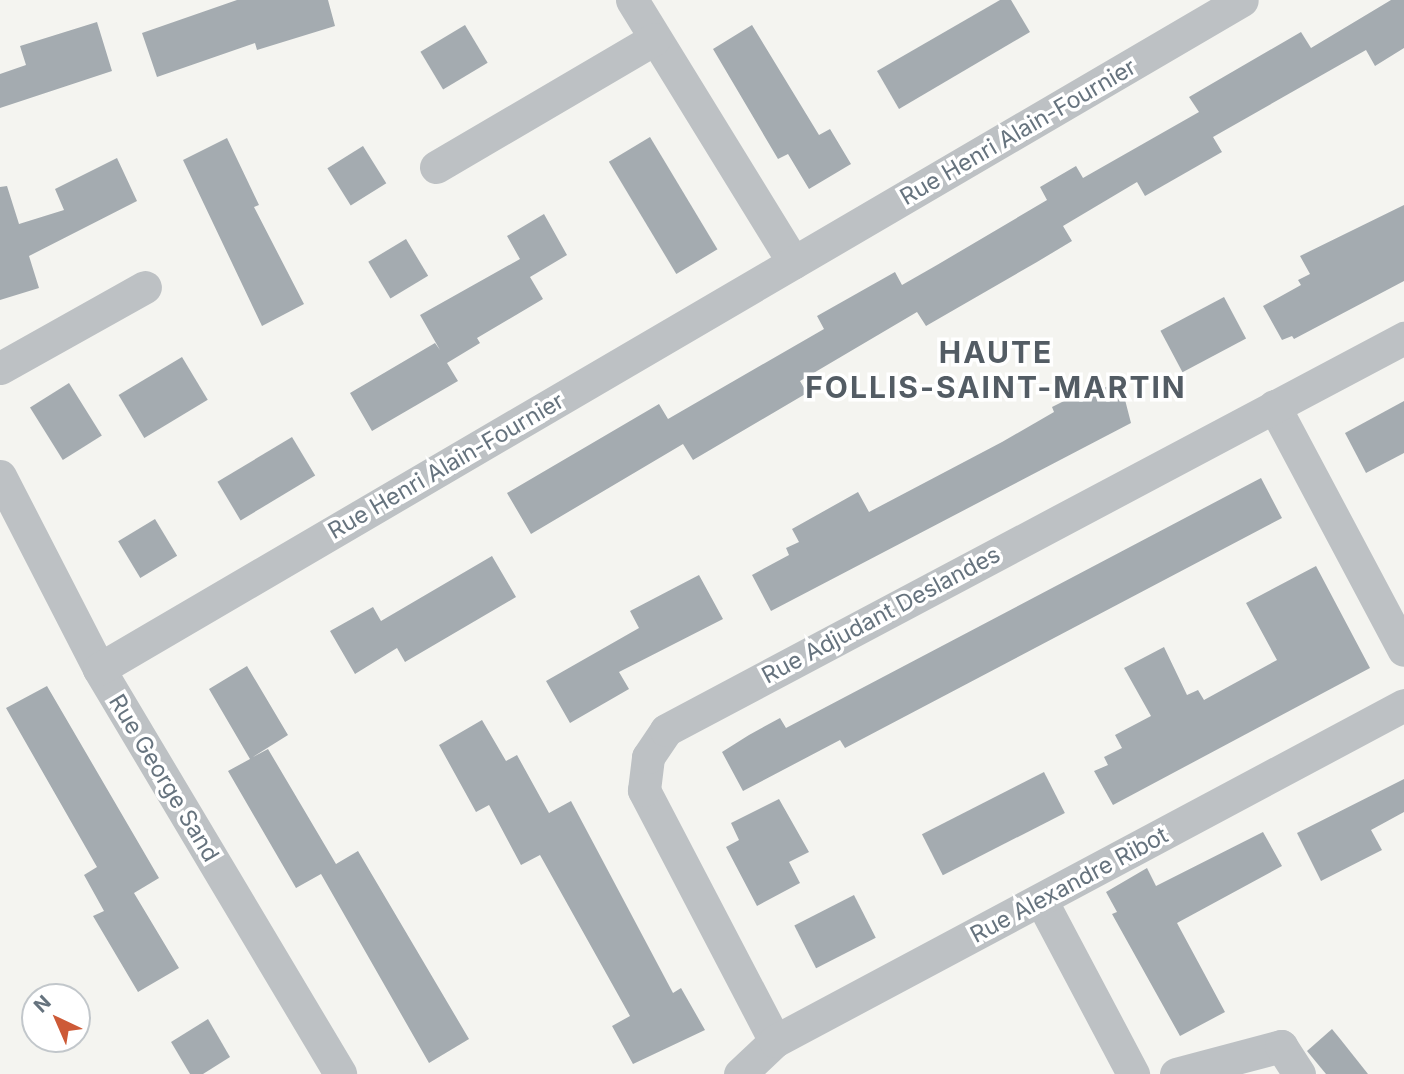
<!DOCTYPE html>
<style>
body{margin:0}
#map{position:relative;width:1404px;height:1074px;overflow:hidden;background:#f4f4f0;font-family:Inter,sans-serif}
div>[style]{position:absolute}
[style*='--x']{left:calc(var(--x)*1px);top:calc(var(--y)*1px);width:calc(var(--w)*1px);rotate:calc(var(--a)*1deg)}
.building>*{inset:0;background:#a4abb0;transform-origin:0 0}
.minor>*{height:33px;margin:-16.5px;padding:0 16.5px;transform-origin:16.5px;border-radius:16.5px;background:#bdc1c4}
span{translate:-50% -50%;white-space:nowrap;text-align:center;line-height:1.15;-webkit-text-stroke:7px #fff;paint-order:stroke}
.street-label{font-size:23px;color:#66737e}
.district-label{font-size:30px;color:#535c64;font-weight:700;letter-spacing:2px}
.north{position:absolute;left:21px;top:983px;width:70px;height:70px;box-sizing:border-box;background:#fff;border:2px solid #c2c7cb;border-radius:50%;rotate:316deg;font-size:19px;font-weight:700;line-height:28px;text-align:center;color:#66737e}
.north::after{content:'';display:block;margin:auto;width:24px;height:32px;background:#cd5a37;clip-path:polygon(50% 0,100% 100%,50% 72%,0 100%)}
</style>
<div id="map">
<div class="building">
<i style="clip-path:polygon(237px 0,328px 0,335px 26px,257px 50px,255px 43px,157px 77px,142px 33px)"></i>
<i style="clip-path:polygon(1000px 0,1011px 0,1030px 32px,899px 109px,877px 71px)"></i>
<i style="clip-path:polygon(1391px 0,1404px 0,1404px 48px,1375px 66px,1366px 50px,1213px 137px,1222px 152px,1145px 196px,1137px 182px,1063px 226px,1072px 241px,1037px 262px,926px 326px,917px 312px,800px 381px,807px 393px,693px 460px,683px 444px,531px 534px,507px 493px,659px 404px,668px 419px,824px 329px,817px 316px,895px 272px,902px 285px,937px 265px,1047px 200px,1040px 187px,1076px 166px,1083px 178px,1199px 112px,1189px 97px,1301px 32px,1311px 48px)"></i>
<i style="clip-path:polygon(97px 22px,112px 71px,0 108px,0 74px,26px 65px,20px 46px)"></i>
<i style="left:465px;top:25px;width:44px;height:52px;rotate:59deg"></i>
<i style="clip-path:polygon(752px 25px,819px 135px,830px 129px,851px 164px,809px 189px,788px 154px,778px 159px,713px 49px)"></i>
<i style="left:650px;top:137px;width:131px;height:48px;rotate:59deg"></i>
<i style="clip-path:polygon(227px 138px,259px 205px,254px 207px,304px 304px,262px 326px,183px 160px)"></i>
<i style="left:363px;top:146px;width:44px;height:42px;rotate:58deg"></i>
<i style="clip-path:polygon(117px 158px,137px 201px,29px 256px,39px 288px,0 300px,0 187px,7px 186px,19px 224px,64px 210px,55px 189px)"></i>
<i style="clip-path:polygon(1404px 205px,1404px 281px,1294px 339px,1292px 336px,1282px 340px,1263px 306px,1301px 285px,1298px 280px,1310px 274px,1300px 256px)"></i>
<i style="clip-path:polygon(544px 214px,567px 255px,530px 277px,543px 299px,477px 338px,480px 343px,447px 363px,458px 381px,372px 431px,350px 393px,435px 343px,440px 350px,420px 315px,520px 259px,507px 236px)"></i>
<i style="left:406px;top:239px;width:43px;height:44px;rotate:59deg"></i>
<i style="left:1224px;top:297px;width:47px;height:72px;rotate:62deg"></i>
<i style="left:182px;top:357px;width:50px;height:74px;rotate:59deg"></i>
<i style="left:69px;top:383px;width:62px;height:46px;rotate:58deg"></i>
<i style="clip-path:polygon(1112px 384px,1117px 394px,1123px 392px,1131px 423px,771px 611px,752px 575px,789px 555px,786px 548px,799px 542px,792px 529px,858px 492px,869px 512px,1002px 442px,1054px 412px,1052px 407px,1080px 393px,1083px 399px)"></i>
<i style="clip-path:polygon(1404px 401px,1404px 453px,1366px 473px,1345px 433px)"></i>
<i style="left:292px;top:437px;width:45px;height:87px;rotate:59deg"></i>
<i style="clip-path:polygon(1261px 478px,1282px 518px,845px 748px,840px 740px,743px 791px,722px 752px,749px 735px,780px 718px,786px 728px)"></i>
<i style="left:155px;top:519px;width:43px;height:43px;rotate:59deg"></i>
<i style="clip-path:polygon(492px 556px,516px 597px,405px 662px,397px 648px,355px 674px,330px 631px,373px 607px,381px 621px)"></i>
<i style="clip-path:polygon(1316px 566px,1370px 668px,1113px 805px,1094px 771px,1108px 765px,1104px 757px,1122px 748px,1115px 735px,1151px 716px,1124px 668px,1164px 647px,1187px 695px,1198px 690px,1204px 700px,1277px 660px,1246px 603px)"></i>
<i style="clip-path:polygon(699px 575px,723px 619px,619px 672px,629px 689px,570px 723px,546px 681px,639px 628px,630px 611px)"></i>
<i style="clip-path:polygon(247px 666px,288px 735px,253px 757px,268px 749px,336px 864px,358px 851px,469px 1039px,429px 1063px,321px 874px,296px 888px,228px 771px,250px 759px,209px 689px)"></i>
<i style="clip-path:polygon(47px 686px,159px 878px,134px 893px,179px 968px,138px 992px,93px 916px,104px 911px,84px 875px,97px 867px,6px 708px)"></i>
<i style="clip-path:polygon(482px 720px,506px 761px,517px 755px,549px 813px,571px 801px,673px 993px,681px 988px,705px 1030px,633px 1064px,612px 1026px,630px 1016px,540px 855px,521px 865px,489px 805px,476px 812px,439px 745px)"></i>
<i style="left:1044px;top:772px;width:46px;height:137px;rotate:63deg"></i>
<i style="clip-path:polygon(1404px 779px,1404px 812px,1371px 830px,1382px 850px,1321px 881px,1297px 833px)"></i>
<i style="clip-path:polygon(779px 799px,809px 852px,789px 862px,800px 883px,757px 906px,726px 847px,739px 840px,731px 823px)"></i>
<i style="clip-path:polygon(1263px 832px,1282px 866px,1177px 923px,1225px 1012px,1180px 1036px,1112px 914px,1117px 912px,1106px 892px,1147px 868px,1156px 886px)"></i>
<i style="left:854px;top:895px;width:48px;height:67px;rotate:63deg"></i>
<i style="clip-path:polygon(208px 1019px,230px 1057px,203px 1074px,190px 1074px,171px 1042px)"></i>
<i style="clip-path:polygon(1332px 1029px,1341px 1040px,1368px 1074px,1326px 1074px,1307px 1051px)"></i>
</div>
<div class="minor">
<i style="--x:632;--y:0;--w:308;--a:58.4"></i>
<i style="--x:436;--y:167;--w:253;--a:-30.4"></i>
<i style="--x:0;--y:368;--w:166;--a:-29.2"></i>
<i style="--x:1274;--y:406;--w:276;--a:62"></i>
<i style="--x:0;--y:476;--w:217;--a:62.8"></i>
<i style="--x:99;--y:669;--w:471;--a:59.2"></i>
<i style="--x:99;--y:669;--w:1324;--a:-30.34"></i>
<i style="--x:1041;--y:900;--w:197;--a:62.1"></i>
<i style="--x:775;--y:1041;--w:283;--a:-117.6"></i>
<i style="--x:644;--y:790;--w:33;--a:-83"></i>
<i style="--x:648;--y:757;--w:32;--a:-56"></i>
<i style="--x:666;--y:730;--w:836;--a:-27.98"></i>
<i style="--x:740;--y:1074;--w:48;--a:-43.3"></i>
<i style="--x:775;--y:1041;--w:713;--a:-28.11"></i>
<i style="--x:1176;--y:1074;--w:109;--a:-14.9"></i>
<i style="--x:1281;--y:1046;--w:33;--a:57"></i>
</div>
<div class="street-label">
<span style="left:1018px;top:132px;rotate:-30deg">Rue Henri Alain-Fournier</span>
<span style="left:446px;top:466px;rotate:-30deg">Rue Henri Alain-Fournier</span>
<span style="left:881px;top:615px;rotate:-28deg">Rue Adjudant Deslandes</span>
<span style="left:164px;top:778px;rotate:59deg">Rue George Sand</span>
<span style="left:1069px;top:885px;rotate:-28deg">Rue Alexandre Ribot</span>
</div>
<div class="district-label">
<span style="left:996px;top:369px">HAUTE<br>FOLLIS-SAINT-MARTIN</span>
</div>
<div class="north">N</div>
</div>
